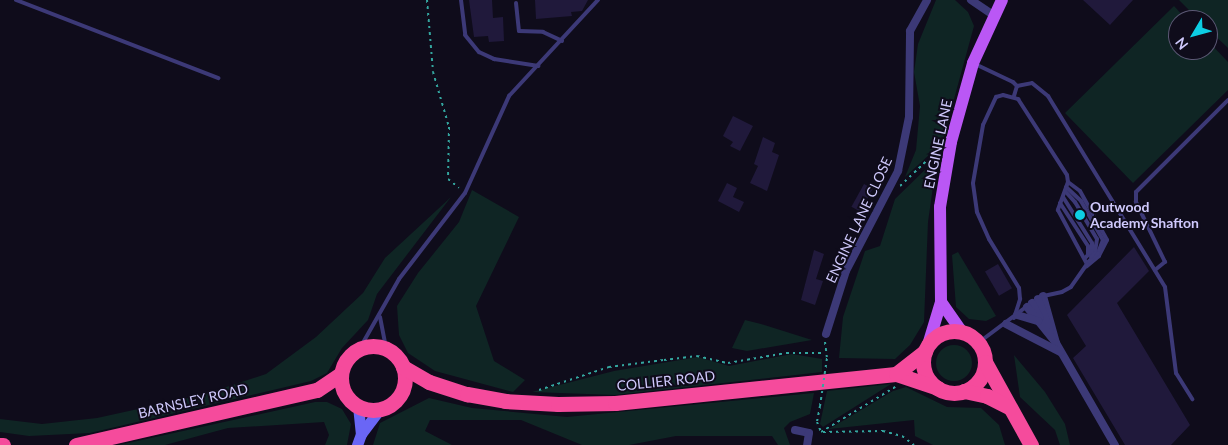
<!DOCTYPE html>
<style>
body{margin:0}
#map{position:relative;width:1228px;height:445px;overflow:hidden;background:#0f0c1b;font-family:Lato,sans-serif}
div>[style]{position:absolute}
[style*='--x']{left:calc(var(--x)*1px);top:calc(var(--y)*1px);width:calc(var(--w)*1px);rotate:calc(var(--a)*1deg)}
.green>*{inset:0;background:#0f2524}
.round{border-radius:50%}
.building>*{inset:0;background:#20193b;transform-origin:0 0}
.path>*{height:2px;margin-top:-1px;transform-origin:0;background:repeating-linear-gradient(90deg,#33a69f 0 2.5px,transparent 0 6.5px)}
.lane>*{height:4px;margin:-2px;padding:0 2px;transform-origin:2px;border-radius:2px;background:#3c3977}
.street>*{height:8px;margin:-4px;padding:0 4px;transform-origin:4px;border-radius:4px;background:#3c3977}
.secondary>*{height:11px;margin:-5.5px;padding:0 5.5px;transform-origin:5.5px;border-radius:5.5px;background:#6a66f6}
.primary>*{height:12px;margin:-6px;padding:0 6px;transform-origin:6px;border-radius:6px;background:#ba57f5}
.highway>*{height:15px;margin:-7.5px;padding:0 7.5px;transform-origin:7.5px;border-radius:7.5px;background:#f54b9c}
.highway>.ring{margin:-7.5px;padding:0;box-sizing:content-box;background:none;border:15px solid #f54b9c;border-radius:50%}
.path-bridge>*{height:2px;margin-top:-1px;transform-origin:0;background:repeating-linear-gradient(90deg,#33a69f 0 2.5px,transparent 0 6.5px)}
.dots>*{width:14px;height:14px;translate:-50% -50%;box-sizing:border-box;border:2px solid #0f0c1b;border-radius:50%}
span{translate:-50% -50%;white-space:nowrap;text-align:center;line-height:1.15;-webkit-text-stroke:4px #0f0c1b;paint-order:stroke}
.street-label{font-size:14px;color:#cfc9fc}
.poi-label{font-size:14px;color:#cfc9fc;font-weight:700}
.left{translate:0 -50%;text-align:left}
.north{position:absolute;left:1168px;top:10px;width:50px;height:50px;box-sizing:border-box;background:#0f0c1b;border:1px solid #5c5875;border-radius:50%;rotate:233deg;font-size:14px;font-weight:700;line-height:20px;text-align:center;color:#cfc9fc}
.north::after{content:'';display:block;margin:auto;width:18px;height:22px;background:#0dcee4;clip-path:polygon(50% 0,100% 100%,50% 72%,0 100%)}
</style>
<div id="map">
<div class="green">
<i style="clip-path:polygon(936px 0,955px 0,968px 12px,974px 26px,942px 143px,905px 177px,916px 150px,920px 106px,914px 72px,918px 44px)"></i>
<i style="clip-path:polygon(1179px 0,1228px 0,1228px 48px,1208px 29px,1208px 20px,1199px 20px)"></i>
<i style="clip-path:polygon(1174px 6px,1187px 20px,1178px 20px,1178px 50px,1208px 50px,1208px 41px,1228px 62px,1228px 90px,1133px 183px,1065px 113px)"></i>
<i style="clip-path:polygon(937px 158px,928px 222px,924px 322px,910px 345px,895px 359px,839px 358px,843px 317px,865px 251px,880px 246px,895px 199px)"></i>
<i style="clip-path:polygon(472px 190px,519px 217px,476px 306px,494px 361px,525px 380px,513px 392px,435px 371px,408px 353px,399px 335px,397px 306px,418px 273px,459px 222px)"></i>
<i style="clip-path:polygon(451px 197px,377px 294px,368px 320px,342px 348px,327px 373px,311px 381px,90px 433px,29px 436px,0 432px,0 419px,42px 424px,97px 418px,202px 395px,266px 374px,316px 337px,363px 293px,385px 258px)"></i>
<i style="clip-path:polygon(958px 252px,996px 316px,986px 321px,969px 319px,956px 307px,952px 255px)"></i>
<i style="clip-path:polygon(745px 320px,761px 324px,812px 340px,747px 351px,732px 348px)"></i>
<i class="round" style="left:936px;top:345px;width:36px;height:36px"></i>
<i style="clip-path:polygon(792px 354px,822px 359px,822px 372px,615px 395px,532px 392px,614px 371px,698px 357px,729px 366px)"></i>
<i style="clip-path:polygon(1014px 355px,1045px 392px,1065px 424px,1070px 445px,1060px 445px,1055px 430px,1020px 397px)"></i>
<i style="clip-path:polygon(891px 384px,823px 427px,820px 424px,827px 391px)"></i>
<i style="clip-path:polygon(906px 387px,947px 407px,981px 408px,999px 425px,1005px 445px,933px 445px,915px 436px,914px 420px,829px 429px,893px 391px)"></i>
<i style="clip-path:polygon(814px 393px,810px 414px,790px 422px,784px 428px,790px 445px,778px 445px,772px 436px,676px 436px,629px 445px,582px 445px,521px 420px,430px 420px,425px 431px,452px 445px,373px 445px,380px 423px,429px 398px,472px 408px,567px 417px)"></i>
<i style="clip-path:polygon(315px 402px,327px 402px,342px 409px,351px 424px,347px 445px,325px 445px,329px 435px,324px 422px,228px 428px,165px 445px,119px 445px)"></i>
</div>
<div class="building">
<i style="clip-path:polygon(469px 0,492px 0,493px 18px,503px 17px,504px 41px,489px 42px,488px 36px,474px 37px)"></i>
<i style="clip-path:polygon(535px 0,588px 0,582px 11px,571px 12px,572px 16px,536px 19px)"></i>
<i style="clip-path:polygon(1083px 0,1133px 0,1110px 25px)"></i>
<i style="clip-path:polygon(733px 116px,753px 126px,740px 151px,730px 146px,733px 142px,723px 136px)"></i>
<i style="clip-path:polygon(763px 137px,775px 143px,772px 152px,779px 155px,767px 191px,750px 183px,758px 166px,754px 164px)"></i>
<i style="clip-path:polygon(727px 183px,737px 188px,733px 197px,744px 202px,739px 212px,718px 201px)"></i>
<i style="left:864px;top:184px;width:10px;height:26px;rotate:29deg"></i>
<i style="clip-path:polygon(1134px 247px,1149px 271px,1117px 303px,1190px 425px,1171px 445px,1125px 445px,1073px 358px,1086px 346px,1067px 315px)"></i>
<i style="clip-path:polygon(814px 250px,824px 254px,816px 279px,823px 281px,815px 305px,801px 300px)"></i>
<i style="left:998px;top:264px;width:28px;height:15px;rotate:60deg"></i>
</div>
<div class="path">
<i style="--x:427;--y:0;--w:72;--a:85.2"></i>
<i style="--x:433;--y:72;--w:57;--a:73.8"></i>
<i style="--x:449;--y:127;--w:52;--a:91.1"></i>
<i style="--x:448;--y:179;--w:14;--a:39"></i>
<i style="--x:900;--y:186;--w:52;--a:-43.5"></i>
<i style="--x:825;--y:342;--w:16;--a:83"></i>
<i style="--x:539;--y:390;--w:74;--a:-18.2"></i>
<i style="--x:609;--y:367;--w:55;--a:-7.3"></i>
<i style="--x:664;--y:360;--w:33;--a:-7"></i>
<i style="--x:697;--y:356;--w:32;--a:13"></i>
<i style="--x:728;--y:363;--w:59;--a:-9.8"></i>
<i style="--x:786;--y:353;--w:39;--a:0"></i>
<i style="--x:820;--y:406;--w:16;--a:101"></i>
<i style="--x:817;--y:422;--w:11;--a:68"></i>
<i style="--x:821;--y:432;--w:87;--a:-31.3"></i>
<i style="--x:823;--y:432;--w:60;--a:-1"></i>
<i style="--x:883;--y:431;--w:20;--a:15"></i>
<i style="--x:902;--y:436;--w:15;--a:37"></i>
</div>
<div class="lane">
<i style="--x:16;--y:0;--w:217;--a:21.1"></i>
<i style="--x:461;--y:0;--w:35;--a:83"></i>
<i style="--x:465;--y:35;--w:22;--a:51"></i>
<i style="--x:479;--y:52;--w:17;--a:25"></i>
<i style="--x:494;--y:59;--w:45;--a:9"></i>
<i style="--x:516;--y:3;--w:28;--a:84"></i>
<i style="--x:519;--y:31;--w:24;--a:2"></i>
<i style="--x:543;--y:32;--w:21;--a:25"></i>
<i style="--x:975;--y:64;--w:42;--a:25.3"></i>
<i style="--x:1013;--y:82;--w:6;--a:45"></i>
<i style="--x:1017;--y:86;--w:10;--a:107"></i>
<i style="--x:1017;--y:86;--w:15;--a:-11"></i>
<i style="--x:1032;--y:83;--w:21;--a:39"></i>
<i style="--x:1048;--y:96;--w:224;--a:58.5"></i>
<i style="--x:1165;--y:287;--w:87;--a:82.7"></i>
<i style="--x:1176;--y:373;--w:31;--a:58"></i>
<i style="--x:1068;--y:182;--w:15;--a:37"></i>
<i style="--x:1080;--y:191;--w:56;--a:61.1"></i>
<i style="--x:1107;--y:240;--w:18;--a:117"></i>
<i style="--x:1099;--y:256;--w:16;--a:140"></i>
<i style="--x:1066;--y:187;--w:21;--a:43"></i>
<i style="--x:1081;--y:201;--w:45;--a:60.6"></i>
<i style="--x:1103;--y:240;--w:14;--a:111"></i>
<i style="--x:1098;--y:253;--w:13;--a:138"></i>
<i style="--x:1065;--y:191;--w:15;--a:48"></i>
<i style="--x:1075;--y:202;--w:43;--a:59.3"></i>
<i style="--x:1097;--y:239;--w:12;--a:99"></i>
<i style="--x:1095;--y:251;--w:7;--a:124"></i>
<i style="--x:1063;--y:197;--w:54;--a:57.8"></i>
<i style="--x:1092;--y:243;--w:8;--a:90"></i>
<i style="--x:1092;--y:251;--w:10;--a:135"></i>
<i style="--x:1060;--y:203;--w:51;--a:56.9"></i>
<i style="--x:1088;--y:246;--w:8;--a:90"></i>
<i style="--x:1155;--y:270;--w:13;--a:-39"></i>
<i style="--x:1165;--y:262;--w:67;--a:-115.8"></i>
<i style="--x:1136;--y:202;--w:10;--a:-90"></i>
<i style="--x:1136;--y:192;--w:130;--a:-45"></i>
<i style="--x:380;--y:317;--w:33;--a:79"></i>
<i style="--x:1014;--y:318;--w:20;--a:-72"></i>
<i style="--x:1020;--y:299;--w:11;--a:-95"></i>
<i style="--x:1019;--y:288;--w:57;--a:-121.5"></i>
<i style="--x:989;--y:239;--w:30;--a:-114"></i>
<i style="--x:977;--y:212;--w:29;--a:-98"></i>
<i style="--x:973;--y:183;--w:59;--a:-80.2"></i>
<i style="--x:983;--y:125;--w:31;--a:-65"></i>
<i style="--x:996;--y:97;--w:7;--a:-16"></i>
<i style="--x:1003;--y:95;--w:16;--a:15"></i>
<i style="--x:1018;--y:99;--w:90;--a:57.2"></i>
<i style="--x:1067;--y:175;--w:7;--a:82"></i>
<i style="--x:1068;--y:182;--w:30;--a:110"></i>
<i style="--x:1058;--y:210;--w:61;--a:61.8"></i>
<i style="--x:1087;--y:264;--w:28;--a:125"></i>
<i style="--x:1071;--y:287;--w:10;--a:151"></i>
<i style="--x:1062;--y:292;--w:19;--a:168"></i>
<i style="--x:978;--y:343;--w:60;--a:-36.9"></i>
<i style="--x:360;--y:348;--w:79;--a:-60.5"></i>
<i style="--x:399;--y:279;--w:108;--a:-52.5"></i>
<i style="--x:465;--y:193;--w:107;--a:-65.6"></i>
<i style="--x:509;--y:96;--w:131;--a:-47.2"></i>
</div>
<div class="street">
<i style="--x:971;--y:0;--w:27;--a:34"></i>
<i style="--x:1043;--y:296;--w:49;--a:74.5"></i>
<i style="--x:1038;--y:299;--w:35;--a:70"></i>
<i style="--x:1032;--y:303;--w:16;--a:63"></i>
<i style="--x:1027;--y:307;--w:46;--a:51.1"></i>
<i style="--x:1056;--y:343;--w:118;--a:60"></i>
<i style="--x:1017;--y:315;--w:22;--a:16"></i>
<i style="--x:1006;--y:324;--w:61;--a:27.4"></i>
<i style="--x:826;--y:334;--w:66;--a:-72.4"></i>
<i style="--x:846;--y:271;--w:113;--a:-62.5"></i>
<i style="--x:898;--y:171;--w:55;--a:-78.5"></i>
<i style="--x:909;--y:117;--w:86;--a:-89.3"></i>
<i style="--x:910;--y:31;--w:35;--a:-61"></i>
<i style="--x:795;--y:430;--w:14;--a:12"></i>
<i style="--x:809;--y:433;--w:12;--a:99"></i>
</div>
<div class="secondary">
<i style="--x:358;--y:406;--w:28;--a:84"></i>
<i style="--x:357;--y:445;--w:12;--a:-70"></i>
<i style="--x:361;--y:434;--w:31;--a:-53"></i>
</div>
<div class="primary">
<i style="--x:941;--y:302;--w:38;--a:55"></i>
<i style="--x:928;--y:345;--w:45;--a:-73.2"></i>
<i style="--x:941;--y:302;--w:95;--a:-90.6"></i>
<i style="--x:940;--y:207;--w:66;--a:-80.4"></i>
<i style="--x:951;--y:142;--w:82;--a:-74.4"></i>
<i style="--x:973;--y:63;--w:69;--a:-65.3"></i>
</div>
<div class="highway">
<i class="ring" style="left:923px;top:331px;width:47px;height:47px"></i>
<i class="ring" style="left:341px;top:346px;width:49px;height:49px"></i>
<i style="--x:985;--y:362;--w:95;--a:61"></i>
<i style="--x:403;--y:367;--w:30;--a:30"></i>
<i style="--x:429;--y:382;--w:40;--a:18"></i>
<i style="--x:467;--y:394;--w:39;--a:10"></i>
<i style="--x:505;--y:401;--w:53;--a:3.2"></i>
<i style="--x:558;--y:404;--w:57;--a:-1"></i>
<i style="--x:615;--y:403;--w:282;--a:-5.9"></i>
<i style="--x:896;--y:374;--w:44;--a:18.4"></i>
<i style="--x:896;--y:374;--w:37;--a:-38"></i>
<i style="--x:964;--y:391;--w:24;--a:12"></i>
<i style="--x:987;--y:396;--w:25;--a:27"></i>
<i style="--x:0;--y:445;--w:3;--a:0"></i>
<i style="--x:76;--y:445;--w:247;--a:-12.9"></i>
<i style="--x:317;--y:390;--w:29;--a:-34"></i>
</div>
<div class="path-bridge">
<i style="--x:820;--y:406;--w:49;--a:-81.7"></i>
</div>
<div class="dots">
<i style="left:1080px;top:215px;background:#0dcee4"></i>
</div>
<div class="street-label">
<span style="left:938px;top:144px;rotate:-78deg">ENGINE LANE</span>
<span style="left:859px;top:220px;rotate:-65deg">ENGINE LANE CLOSE</span>
<span style="left:666px;top:381px;rotate:-6deg">COLLIER ROAD</span>
<span style="left:193px;top:401px;rotate:-13deg">BARNSLEY ROAD</span>
</div>
<div class="poi-label">
<span class="left" style="left:1090px;top:215px">Outwood<br>Academy Shafton</span>
</div>
<div class="north">N</div>
</div>
